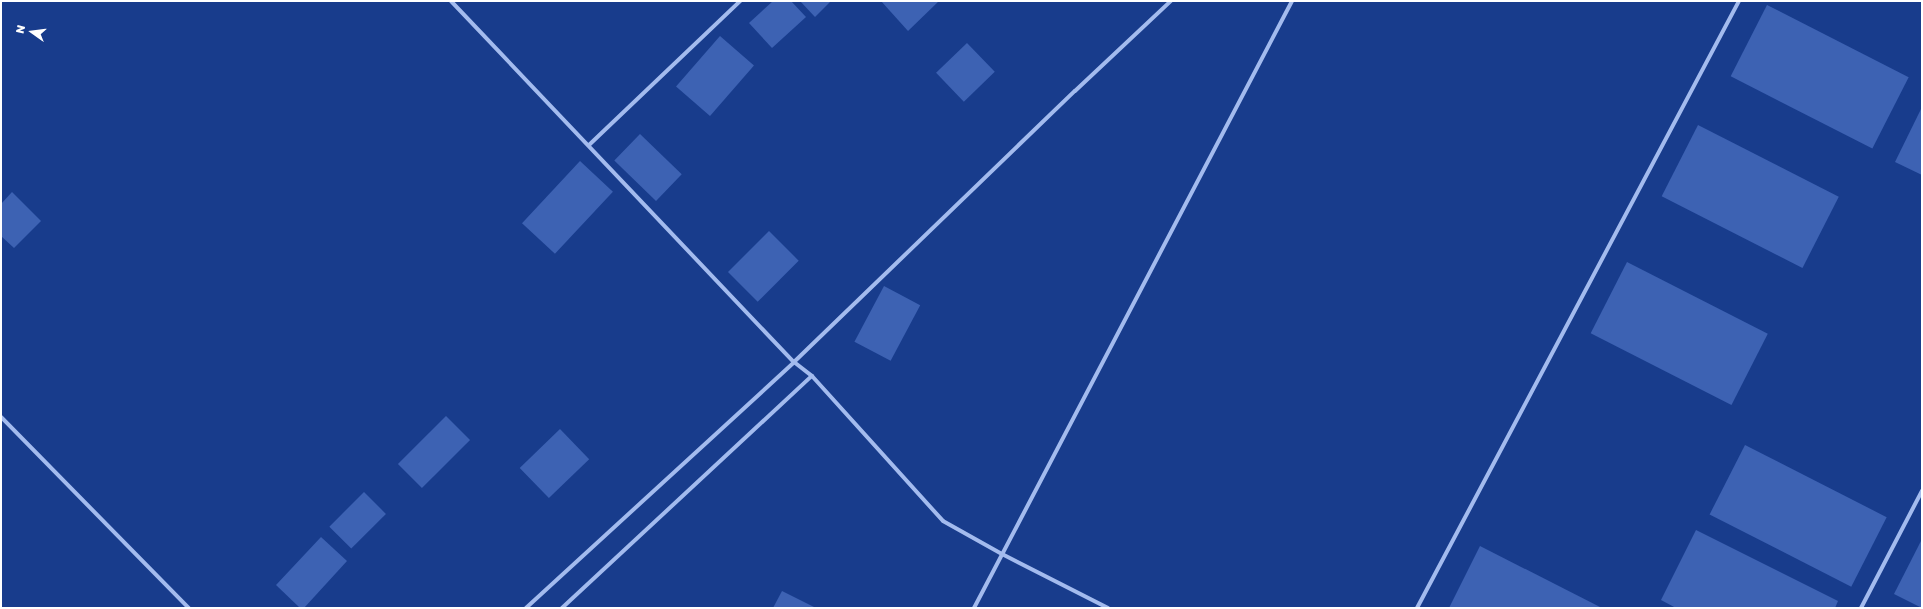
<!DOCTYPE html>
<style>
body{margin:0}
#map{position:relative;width:1923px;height:609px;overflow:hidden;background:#183c8c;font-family:"Golos Text",sans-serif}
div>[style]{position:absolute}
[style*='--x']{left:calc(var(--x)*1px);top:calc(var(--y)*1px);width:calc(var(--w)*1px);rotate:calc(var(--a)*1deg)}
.building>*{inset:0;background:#3d62b3;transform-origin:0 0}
.minor>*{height:4px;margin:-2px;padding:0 2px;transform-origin:2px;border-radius:2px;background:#a3bbee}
span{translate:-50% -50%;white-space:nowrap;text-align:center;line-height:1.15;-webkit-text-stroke:4px #183c8c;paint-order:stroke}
.frame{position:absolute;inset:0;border:2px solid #fff;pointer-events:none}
.north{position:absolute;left:12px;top:12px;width:40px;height:40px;-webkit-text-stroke:3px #183c8c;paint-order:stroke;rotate:284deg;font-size:11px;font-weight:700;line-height:16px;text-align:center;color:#fff}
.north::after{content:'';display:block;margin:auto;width:14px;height:18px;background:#fff;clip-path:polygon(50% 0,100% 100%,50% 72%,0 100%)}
</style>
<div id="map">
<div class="building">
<i style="clip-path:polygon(773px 1px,791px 1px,806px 17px,772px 48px,749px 23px)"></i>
<i style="clip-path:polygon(800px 1px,831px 1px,815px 17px)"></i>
<i style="clip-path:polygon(881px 1px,939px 1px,908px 31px)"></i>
<i style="left:1767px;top:5px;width:159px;height:80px;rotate:27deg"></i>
<i style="left:720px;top:36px;width:45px;height:67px;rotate:41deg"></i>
<i style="left:967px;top:43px;width:40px;height:43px;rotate:46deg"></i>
<i style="clip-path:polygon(1922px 107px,1922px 175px,1895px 162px)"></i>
<i style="left:1698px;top:125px;width:158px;height:80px;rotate:27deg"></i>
<i style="left:640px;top:134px;width:58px;height:37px;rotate:44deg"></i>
<i style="left:580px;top:161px;width:45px;height:85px;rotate:43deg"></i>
<i style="clip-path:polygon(12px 192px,41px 221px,14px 248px,1px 236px,1px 204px)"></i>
<i style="left:769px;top:231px;width:42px;height:58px;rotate:45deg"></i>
<i style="left:1627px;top:262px;width:158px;height:80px;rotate:27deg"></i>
<i style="left:884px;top:286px;width:41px;height:63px;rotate:28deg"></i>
<i style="left:446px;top:416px;width:34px;height:68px;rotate:45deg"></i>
<i style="left:560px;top:429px;width:42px;height:56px;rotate:46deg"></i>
<i style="left:1745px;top:445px;width:159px;height:78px;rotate:27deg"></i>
<i style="left:364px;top:492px;width:31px;height:49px;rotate:45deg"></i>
<i style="clip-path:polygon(1696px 530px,1838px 601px,1835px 608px,1676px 608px,1661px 600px)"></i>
<i style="clip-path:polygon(321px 537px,347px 561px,304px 608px,300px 608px,276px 585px)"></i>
<i style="clip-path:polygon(1922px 539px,1922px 608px,1894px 594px)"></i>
<i style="clip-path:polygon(1480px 546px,1602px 608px,1449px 608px)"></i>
<i style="clip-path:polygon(782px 591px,816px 608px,773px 608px)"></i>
</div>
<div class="minor">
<i style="--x:451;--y:1;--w:498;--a:46.5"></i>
<i style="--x:794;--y:362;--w:23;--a:38"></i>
<i style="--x:812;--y:376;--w:195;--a:47.9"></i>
<i style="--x:943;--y:521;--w:68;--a:29.2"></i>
<i style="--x:1002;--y:554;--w:119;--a:27"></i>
<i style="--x:589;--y:145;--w:209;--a:-43.6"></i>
<i style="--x:1;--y:417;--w:268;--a:45.5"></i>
<i style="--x:526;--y:608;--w:364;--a:-42.5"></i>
<i style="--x:794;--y:362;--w:390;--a:-44"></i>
<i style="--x:1075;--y:91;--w:132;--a:-43.2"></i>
<i style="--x:562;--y:608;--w:341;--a:-42.9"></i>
<i style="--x:974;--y:608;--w:685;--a:-62.35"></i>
<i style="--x:1417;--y:608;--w:687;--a:-62.06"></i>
<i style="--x:1861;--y:608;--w:132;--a:-62.5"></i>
</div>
<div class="frame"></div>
<div class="north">N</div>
</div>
